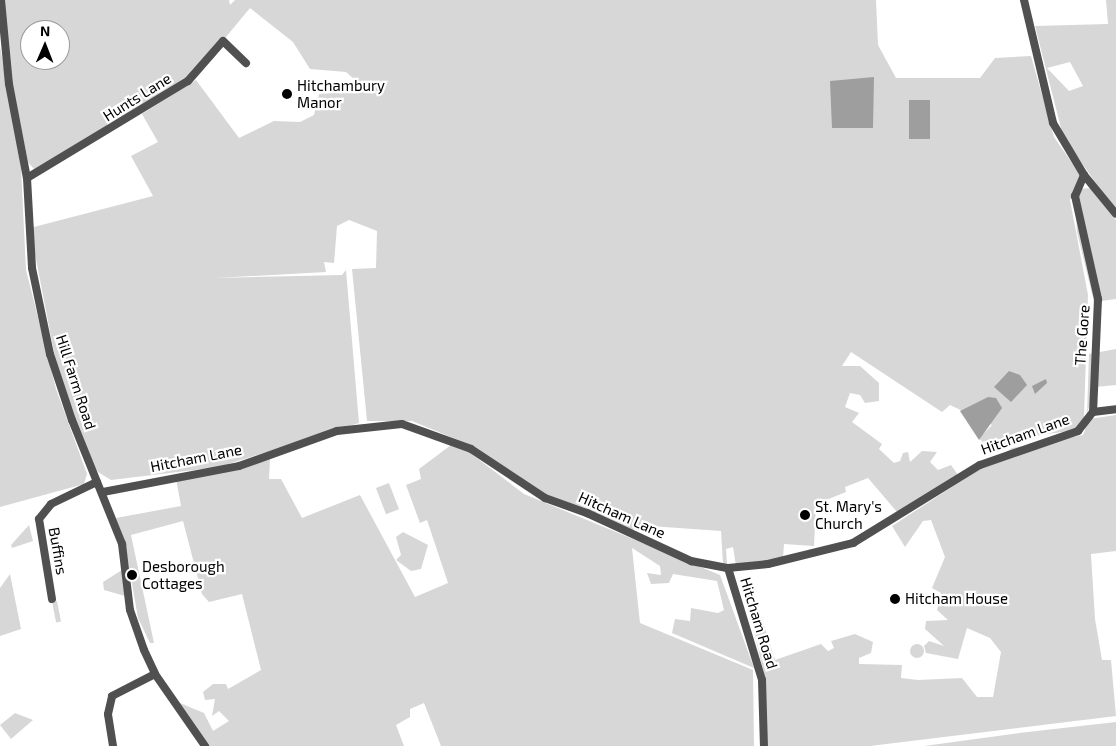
<!DOCTYPE html>
<style>
body{margin:0}
#map{position:relative;width:1116px;height:746px;overflow:hidden;background:#fff;font-family:"Exo 2",sans-serif}
div>[style]{position:absolute}
[style*='--x']{left:calc(var(--x)*1px);top:calc(var(--y)*1px);width:calc(var(--w)*1px);rotate:calc(var(--a)*1deg)}
.green>*{inset:0;background:#d7d7d7;transform-origin:0 0}
.round{border-radius:50%}
.water>*{inset:0;background:#9e9e9e;transform-origin:0 0}
.minor>*{height:8px;margin:-4px;padding:0 4px;transform-origin:4px;border-radius:4px;background:#505050}
.dots>*{width:14px;height:14px;translate:-50% -50%;box-sizing:border-box;border:2px solid #fff;border-radius:50%}
span{translate:-50% -50%;white-space:nowrap;text-align:center;line-height:1.15;-webkit-text-stroke:4.5px #fff;paint-order:stroke}
.poi-label{font-size:15px;color:#000}
.left{translate:0 -50%;text-align:left}
.street-label{font-size:15px;color:#000}
.north{position:absolute;left:20px;top:20px;width:50px;height:50px;box-sizing:border-box;background:#fff;border:1px solid #999;border-radius:50%;rotate:1deg;font-size:14px;font-weight:700;line-height:20px;text-align:center;color:#000}
.north::after{content:'';display:block;margin:auto;width:18px;height:22px;background:#000;clip-path:polygon(50% 0,100% 100%,50% 72%,0 100%)}
</style>
<div id="map">
<div class="green">
<i style="clip-path:polygon(evenodd,3px 0,229px 0,230px 5px,235px 0,876px 0,878px 45px,896px 78px,980px 78px,995px 58px,1031px 56px,1054px 137px,1081px 176px,1070px 200px,1088px 295px,1084px 417px,1076px 430px,1020px 438px,992px 453px,979px 438px,992px 425px,950px 405px,942px 412px,851px 352px,842px 366px,860px 366px,879px 383px,879px 401px,865px 403px,860px 395px,850px 393px,845px 407px,859px 413px,852px 422px,882px 444px,879px 449px,894px 463px,900px 461px,903px 453px,908px 452px,910px 462px,922px 451px,937px 452px,930px 462px,938px 470px,951px 465px,958px 475px,897px 512px,868px 478px,845px 487px,846px 492px,816px 504px,814px 546px,784px 544px,783px 558px,736px 566px,733px 547px,726px 549px,727px 564px,723px 564px,721px 531px,636px 525px,632px 531px,588px 509px,552px 498px,470px 445px,412px 421px,367px 421px,352px 269px,376px 268px,377px 231px,349px 220px,337px 226px,334px 263px,324px 262px,326px 272px,215px 278px,342px 275px,346px 270px,359px 423px,219px 467px,111px 480px,98px 472px,88px 457px,59px 378px,30px 228px,153px 196px,131px 156px,158px 142px,142px 114px,196px 80px,239px 138px,274px 121px,300px 122px,314px 115px,319px 94px,354px 91px,354px 79px,346px 72px,310px 69px,293px 42px,250px 8px,207px 60px,172px 90px,34px 169px,28px 162px,7px 55px,3px 0,30px 30px,60px 30px,60px 60px,30px 60px,30px 30px)"></i>
<i style="clip-path:polygon(evenodd,1106px 0,1116px 0,1116px 212px,1063px 136px,1035px 26px,1108px 24px,1106px 0,1070px 62px,1083px 86px,1069px 91px,1047px 68px,1070px 62px)"></i>
<i style="clip-path:polygon(0 46px,21px 168px,26px 270px,56px 389px,87px 474px,84px 484px,0 507px)"></i>
<i style="clip-path:polygon(1091px 188px,1116px 220px,1116px 299px,1094px 302px,1077px 232px,1075px 197px,1079px 189px)"></i>
<i style="clip-path:polygon(1116px 349px,1116px 385px,1095px 387px,1087px 414px,1089px 354px)"></i>
<i style="clip-path:polygon(1116px 415px,1116px 551px,1091px 554px,1095px 619px,1102px 660px,1111px 660px,1116px 716px,870px 746px,766px 746px,765px 678px,748px 606px,757px 603px,775px 660px,821px 644px,828px 651px,834px 648px,831px 641px,855px 634px,873px 642px,871px 653px,859px 658px,859px 664px,902px 665px,901px 678px,918px 680px,962px 678px,977px 697px,993px 697px,1001px 652px,990px 638px,967px 628px,958px 659px,926px 653px,924px 646px,929px 641px,944px 646px,925px 629px,926px 621px,948px 620px,937px 610px,941px 593px,932px 588px,945px 557px,931px 520px,923px 521px,905px 547px,892px 526px,1012px 448px,1083px 435px,1089px 419px)"></i>
<i style="clip-path:polygon(451px 445px,469px 452px,524px 494px,720px 575px,754px 668px,672px 633px,675px 619px,690px 621px,691px 608px,718px 613px,724px 610px,717px 581px,673px 574px,669px 583px,651px 584px,647px 573px,661px 575px,660px 566px,632px 548px,640px 623px,753px 670px,754px 746px,441px 746px,424px 703px,410px 709px,410px 717px,396px 725px,404px 746px,210px 746px,180px 703px,204px 713px,213px 731px,229px 721px,219px 711px,212px 716px,215px 699px,205px 700px,203px 692px,213px 684px,226px 684px,228px 689px,261px 670px,242px 594px,209px 602px,202px 594px,183px 521px,131px 535px,154px 643px,150px 643px,138px 618px,124px 538px,116px 518px,181px 506px,176px 479px,270px 459px,269px 479px,281px 479px,302px 518px,360px 495px,415px 597px,448px 583px,427px 520px,420px 523px,406px 485px,421px 479px,419px 469px)"></i>
<i style="left:389px;top:483px;width:28px;height:14px;rotate:69deg"></i>
<i style="clip-path:polygon(29px 525px,33px 541px,12px 548px,11px 545px)"></i>
<i style="clip-path:polygon(403px 532px,428px 545px,421px 569px,411px 571px,396px 560px,401px 555px,396px 537px)"></i>
<i style="clip-path:polygon(122px 570px,125px 596px,104px 590px,103px 582px)"></i>
<i style="clip-path:polygon(10px 574px,21px 629px,0 636px,0 588px)"></i>
<i style="left:57px;top:601px;width:21px;height:5px;rotate:79deg"></i>
<i class="round" style="left:910px;top:644px;width:14px;height:14px"></i>
<i style="clip-path:polygon(15px 713px,33px 720px,11px 739px,0 725px)"></i>
<i style="clip-path:polygon(1116px 722px,1116px 746px,924px 746px,1019px 733px)"></i>
</div>
<div class="water">
<i style="clip-path:polygon(874px 77px,873px 128px,832px 128px,830px 81px)"></i>
<i style="left:909px;top:100px;width:21px;height:39px"></i>
<i style="clip-path:polygon(1009px 371px,1020px 375px,1027px 385px,1011px 402px,994px 387px)"></i>
<i style="clip-path:polygon(1046px 379px,1047px 383px,1035px 394px,1032px 386px)"></i>
<i style="clip-path:polygon(988px 397px,996px 398px,1002px 408px,979px 440px,960px 411px)"></i>
</div>
<div class="minor">
<i style="--x:1;--y:0;--w:84;--a:84.6"></i>
<i style="--x:9;--y:84;--w:96;--a:79.2"></i>
<i style="--x:27;--y:178;--w:90;--a:86.8"></i>
<i style="--x:32;--y:268;--w:88;--a:78.2"></i>
<i style="--x:50;--y:354;--w:70;--a:71.6"></i>
<i style="--x:72;--y:420;--w:134;--a:68"></i>
<i style="--x:122;--y:544;--w:66;--a:83.1"></i>
<i style="--x:130;--y:610;--w:42;--a:70.7"></i>
<i style="--x:144;--y:650;--w:26;--a:65"></i>
<i style="--x:155;--y:674;--w:88;--a:55.2"></i>
<i style="--x:1024;--y:0;--w:126;--a:76.7"></i>
<i style="--x:1053;--y:123;--w:61;--a:59.2"></i>
<i style="--x:1084;--y:175;--w:50;--a:50.6"></i>
<i style="--x:1084;--y:175;--w:23;--a:113"></i>
<i style="--x:1075;--y:196;--w:106;--a:77.4"></i>
<i style="--x:1098;--y:299;--w:113;--a:92.5"></i>
<i style="--x:27;--y:178;--w:188;--a:-31.1"></i>
<i style="--x:188;--y:81;--w:53;--a:-48.8"></i>
<i style="--x:223;--y:41;--w:32;--a:44"></i>
<i style="--x:103;--y:492;--w:138;--a:-10.8"></i>
<i style="--x:239;--y:466;--w:104;--a:-19.7"></i>
<i style="--x:337;--y:431;--w:65;--a:-6.1"></i>
<i style="--x:402;--y:424;--w:73;--a:19.9"></i>
<i style="--x:471;--y:449;--w:89;--a:33.5"></i>
<i style="--x:545;--y:498;--w:45;--a:19.7"></i>
<i style="--x:587;--y:513;--w:115;--a:24.8"></i>
<i style="--x:691;--y:561;--w:38;--a:11"></i>
<i style="--x:728;--y:568;--w:40;--a:-5.7"></i>
<i style="--x:768;--y:564;--w:88;--a:-13.9"></i>
<i style="--x:853;--y:543;--w:149;--a:-31.6"></i>
<i style="--x:980;--y:465;--w:104;--a:-19.1"></i>
<i style="--x:1078;--y:431;--w:24;--a:-52"></i>
<i style="--x:1093;--y:412;--w:23;--a:-7"></i>
<i style="--x:728;--y:568;--w:117;--a:73.1"></i>
<i style="--x:762;--y:680;--w:66;--a:88.3"></i>
<i style="--x:52;--y:599;--w:81;--a:-99.2"></i>
<i style="--x:39;--y:519;--w:19;--a:-51"></i>
<i style="--x:51;--y:504;--w:51;--a:-25.6"></i>
<i style="--x:113;--y:746;--w:32;--a:-99"></i>
<i style="--x:108;--y:714;--w:18;--a:-77"></i>
<i style="--x:112;--y:696;--w:48;--a:-27.1"></i>
</div>
<div class="dots">
<i style="left:287px;top:94px;background:#000"></i>
<i style="left:805px;top:515px;background:#000"></i>
<i style="left:132px;top:575px;background:#000"></i>
<i style="left:895px;top:599px;background:#000"></i>
</div>
<div class="poi-label">
<span class="left" style="left:297px;top:94px">Hitchambury<br>Manor</span>
<span class="left" style="left:815px;top:515px">St. Mary's<br>Church</span>
<span class="left" style="left:142px;top:575px">Desborough<br>Cottages</span>
<span class="left" style="left:905px;top:599px">Hitcham House</span>
</div>
<div class="street-label">
<span style="left:137px;top:97px;rotate:-32deg">Hunts Lane</span>
<span style="left:1082px;top:335px;rotate:-86deg">The Gore</span>
<span style="left:76px;top:382px;rotate:72deg">Hill Farm Road</span>
<span style="left:1025px;top:434px;rotate:-20deg">Hitcham Lane</span>
<span style="left:196px;top:458px;rotate:-11deg">Hitcham Lane</span>
<span style="left:622px;top:515px;rotate:24deg">Hitcham Lane</span>
<span style="left:58px;top:551px;rotate:80deg">Buffins</span>
<span style="left:759px;top:623px;rotate:73deg">Hitcham Road</span>
</div>
<div class="north">N</div>
</div>
